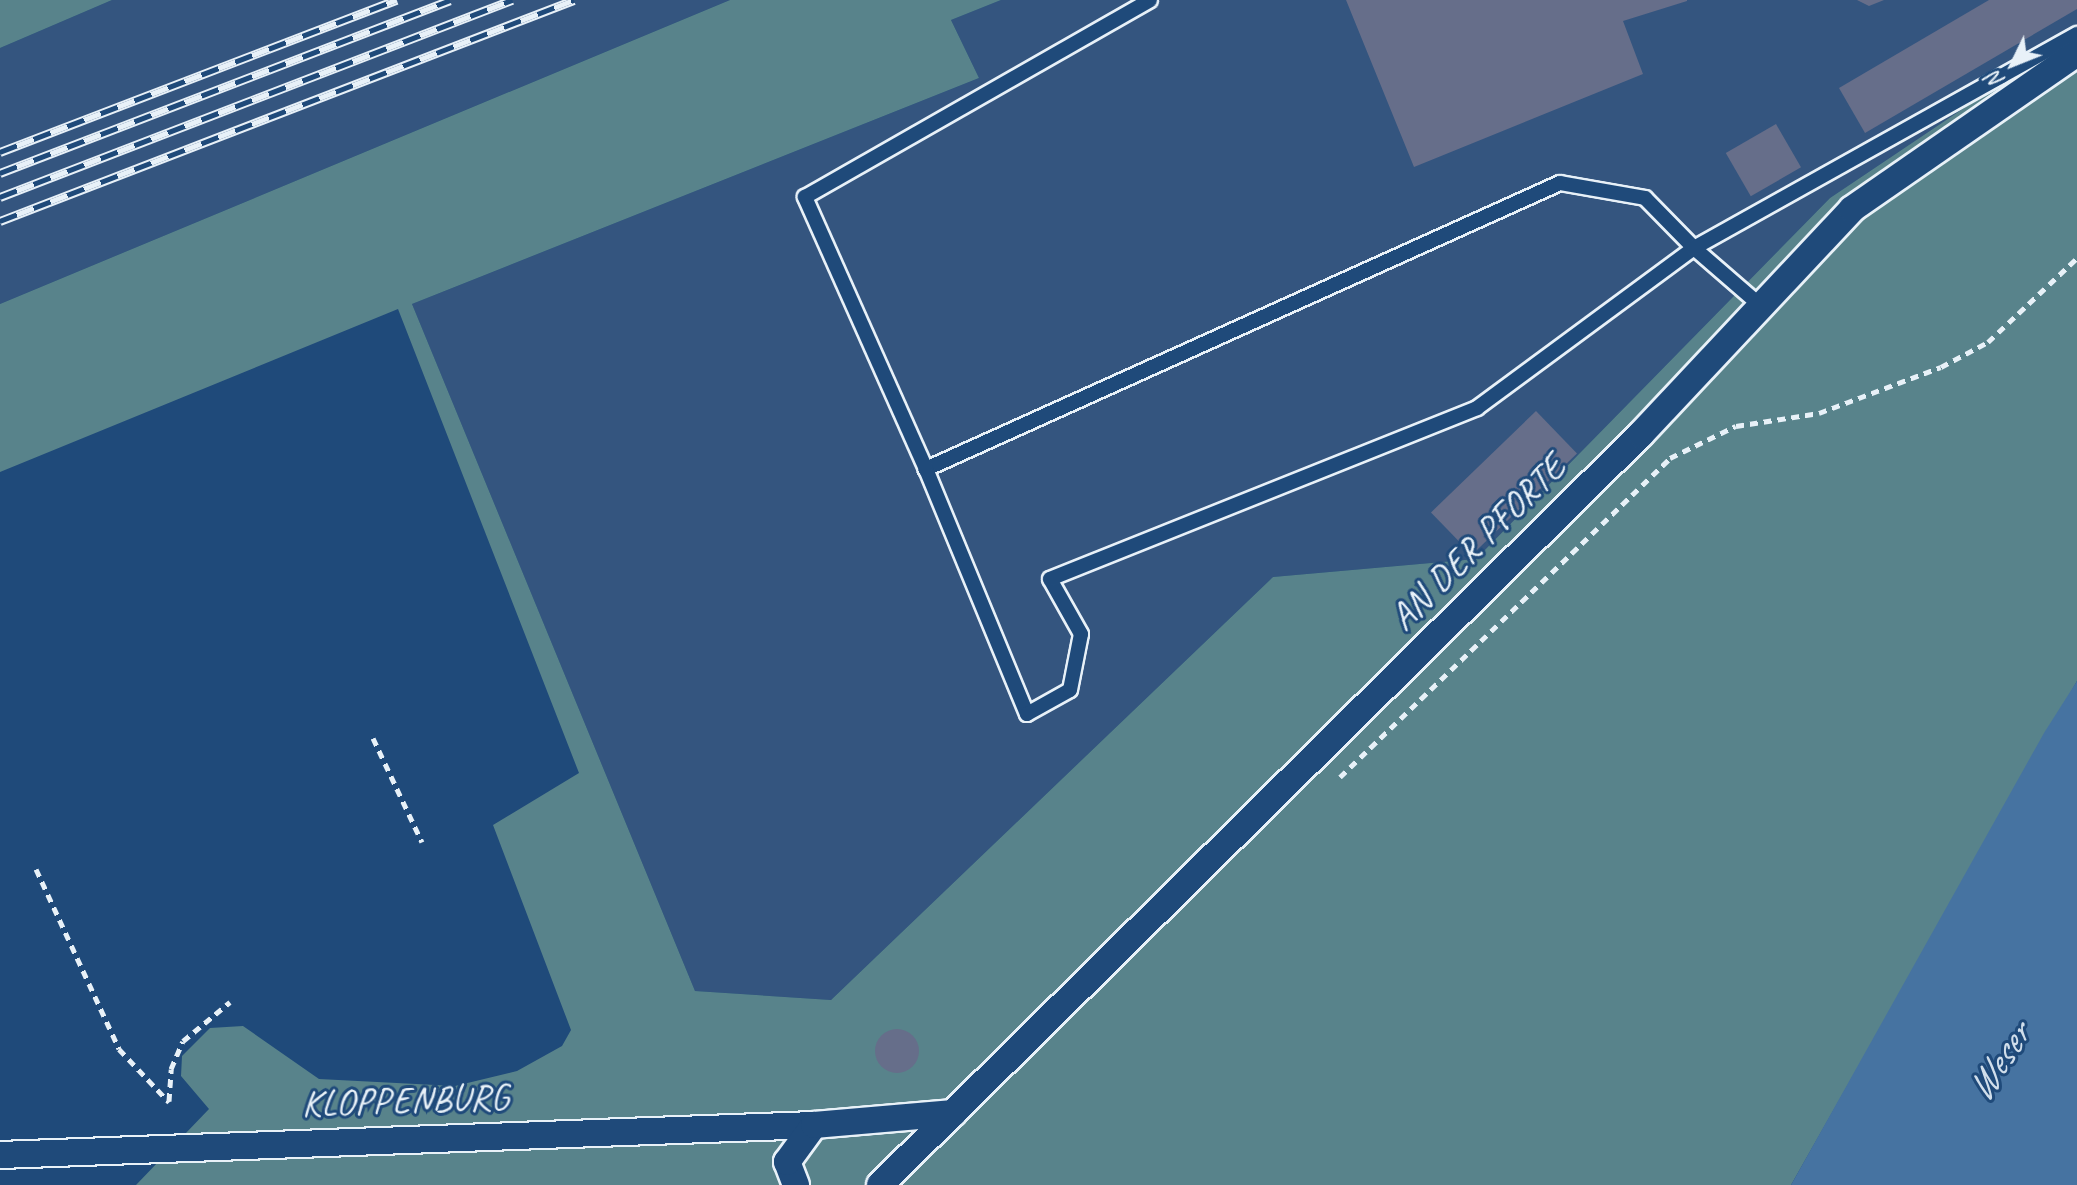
<!DOCTYPE html>
<style>
body{margin:0}
#map{position:relative;width:2077px;height:1185px;overflow:hidden;background:#1f4a7a;font-family:Caveat,sans-serif}
div>[style]{position:absolute}
[style*='--x']{left:calc(var(--x)*1px);top:calc(var(--y)*1px);width:calc(var(--w)*1px);rotate:calc(var(--a)*1deg)}
.built>*{inset:0;background:#34557f}
.green>*{inset:0;background:#58838b}
.water>*{inset:0;background:#4673a1}
.building>*{inset:0;background:#666e8a;transform-origin:0 0}
.round{border-radius:50%}
.path>*{height:5px;margin-top:-2.5px;transform-origin:0;background:repeating-linear-gradient(90deg,#e8f1f8 0 8px,transparent 0 14px)}
.roads{filter:drop-shadow(2px 0 #e8f1f8) drop-shadow(-2px 0 #e8f1f8) drop-shadow(0 2px #e8f1f8) drop-shadow(0 -2px #e8f1f8)}
.lane>*{height:14px;margin:-7px;padding:0 7px;transform-origin:7px;border-radius:7px;background:#1f4a7a}
.street>*{height:26px;margin:-13px;padding:0 13px;transform-origin:13px;border-radius:13px;background:#1f4a7a}
.rail>*{height:9px;margin-top:-4.5px;transform-origin:0;background:repeating-linear-gradient(90deg,#1f4a7a 0 18px,#e8f1f8 0 36px);box-sizing:border-box;border-block:2px solid #e8f1f8}
span{translate:-50% -50%;white-space:nowrap;text-align:center;line-height:1.15;-webkit-text-stroke:6px #1f4a7a;paint-order:stroke}
.street-label{font-size:38px;color:#e8f1f8}
.water-label{font-size:40px;color:#d0deeb;font-style:italic}
.north{position:absolute;left:1973px;top:24px;width:80px;height:80px;-webkit-text-stroke:6px #1f4a7a;paint-order:stroke;rotate:227deg;font-size:22px;font-weight:700;line-height:32px;text-align:center;color:#e8f1f8}
.north::after{content:'';display:block;margin:auto;width:28px;height:36px;background:#e8f1f8;clip-path:polygon(50% 0,100% 100%,50% 72%,0 100%)}
</style>
<div id="map">
<div class="built">
<i style="clip-path:polygon(112px 0,730px 0,0 304px,0 48px)"></i>
<i style="clip-path:polygon(1001px 0,2077px 0,2077px 32px,1830px 198px,1476px 559px,1273px 577px,831px 1000px,695px 991px,412px 304px,979px 78px,951px 20px)"></i>
</div>
<div class="green">
<i style="clip-path:polygon(0 0,112px 0,0 48px)"></i>
<i style="clip-path:polygon(730px 0,1001px 0,951px 20px,979px 78px,412px 304px,695px 991px,831px 1000px,1273px 577px,1476px 559px,1830px 198px,2077px 32px,2077px 681px,1791px 1185px,136px 1185px,209px 1109px,181px 1076px,182px 1056px,210px 1028px,243px 1026px,319px 1079px,455px 1086px,517px 1071px,562px 1046px,571px 1030px,493px 825px,579px 773px,398px 309px,0 472px,0 304px)"></i>
</div>
<div class="water">
<i style="clip-path:polygon(2077px 681px,2077px 1185px,1791px 1185px,2044px 733px)"></i>
</div>
<div class="building">
<i style="clip-path:polygon(1346px 0,1687px 0,1687px 1px,1623px 21px,1643px 74px,1414px 167px)"></i>
<i style="clip-path:polygon(1857px 0,1884px 0,1869px 6px)"></i>
<i style="clip-path:polygon(1989px 0,2077px 0,2077px 9px,1865px 133px,1839px 88px)"></i>
<i style="left:1776px;top:124px;width:50px;height:58px;rotate:60deg"></i>
<i style="left:1536px;top:411px;width:59px;height:146px;rotate:46deg"></i>
<i class="round" style="left:875px;top:1029px;width:44px;height:44px"></i>
</div>
<div class="path">
<i style="--x:1670;--y:458;--w:73;--a:-25.9"></i>
<i style="--x:1736;--y:426;--w:84;--a:-8.9"></i>
<i style="--x:1819;--y:413;--w:130;--a:-20.7"></i>
<i style="--x:1941;--y:367;--w:53;--a:-28"></i>
<i style="--x:1988;--y:342;--w:122;--a:-43.3"></i>
<i style="--x:373;--y:738;--w:115;--a:64.8"></i>
<i style="--x:1340;--y:777;--w:459;--a:-44"></i>
<i style="--x:36;--y:869;--w:198;--a:65.2"></i>
<i style="--x:119;--y:1049;--w:73;--a:46.7"></i>
<i style="--x:169;--y:1101;--w:32;--a:-86"></i>
<i style="--x:171;--y:1069;--w:30;--a:-67"></i>
<i style="--x:183;--y:1041;--w:61;--a:-39.7"></i>
</div>
<div class="roads">
<div class="lane">
<i style="--x:1761;--y:306;--w:89;--a:-139.1"></i>
<i style="--x:1694;--y:248;--w:70;--a:-134.4"></i>
<i style="--x:1645;--y:198;--w:86;--a:-170"></i>
<i style="--x:1560;--y:183;--w:696;--a:155.72"></i>
<i style="--x:926;--y:469;--w:265;--a:67.6"></i>
<i style="--x:1027;--y:714;--w:49;--a:-29.2"></i>
<i style="--x:1070;--y:690;--w:57;--a:-78.9"></i>
<i style="--x:1081;--y:634;--w:63;--a:-119.4"></i>
<i style="--x:1050;--y:579;--w:460;--a:-21.8"></i>
<i style="--x:1477;--y:408;--w:270;--a:-36.4"></i>
<i style="--x:1694;--y:248;--w:439;--a:-29.2"></i>
<i style="--x:926;--y:469;--w:298;--a:-114"></i>
<i style="--x:805;--y:197;--w:397;--a:-29.7"></i>
</div>
<div class="street">
<i style="--x:0;--y:1155;--w:815;--a:-2.11"></i>
<i style="--x:796;--y:1185;--w:25;--a:-111"></i>
<i style="--x:787;--y:1162;--w:46;--a:-53.9"></i>
<i style="--x:814;--y:1125;--w:140;--a:-4.9"></i>
<i style="--x:880;--y:1185;--w:1069;--a:-44.62"></i>
<i style="--x:1641;--y:434;--w:308;--a:-46.8"></i>
<i style="--x:1852;--y:209;--w:274;--a:-34.7"></i>
</div>
</div>
<div class="rail">
<i style="--x:0;--y:152;--w:425;--a:-21"></i>
<i style="--x:0;--y:173;--w:482;--a:-21"></i>
<i style="--x:0;--y:197;--w:549;--a:-21.05"></i>
<i style="--x:0;--y:221;--w:615;--a:-21.06"></i>
</div>
<div class="street-label">
<span style="left:1477px;top:542px;rotate:-45deg">AN DER PFORTE</span>
<span style="left:405px;top:1100px;rotate:-2deg">KLOPPENBURG</span>
</div>
<div class="water-label">
<span style="left:1998px;top:1062px;rotate:-57deg">Weser</span>
</div>
<div class="north">N</div>
</div>
